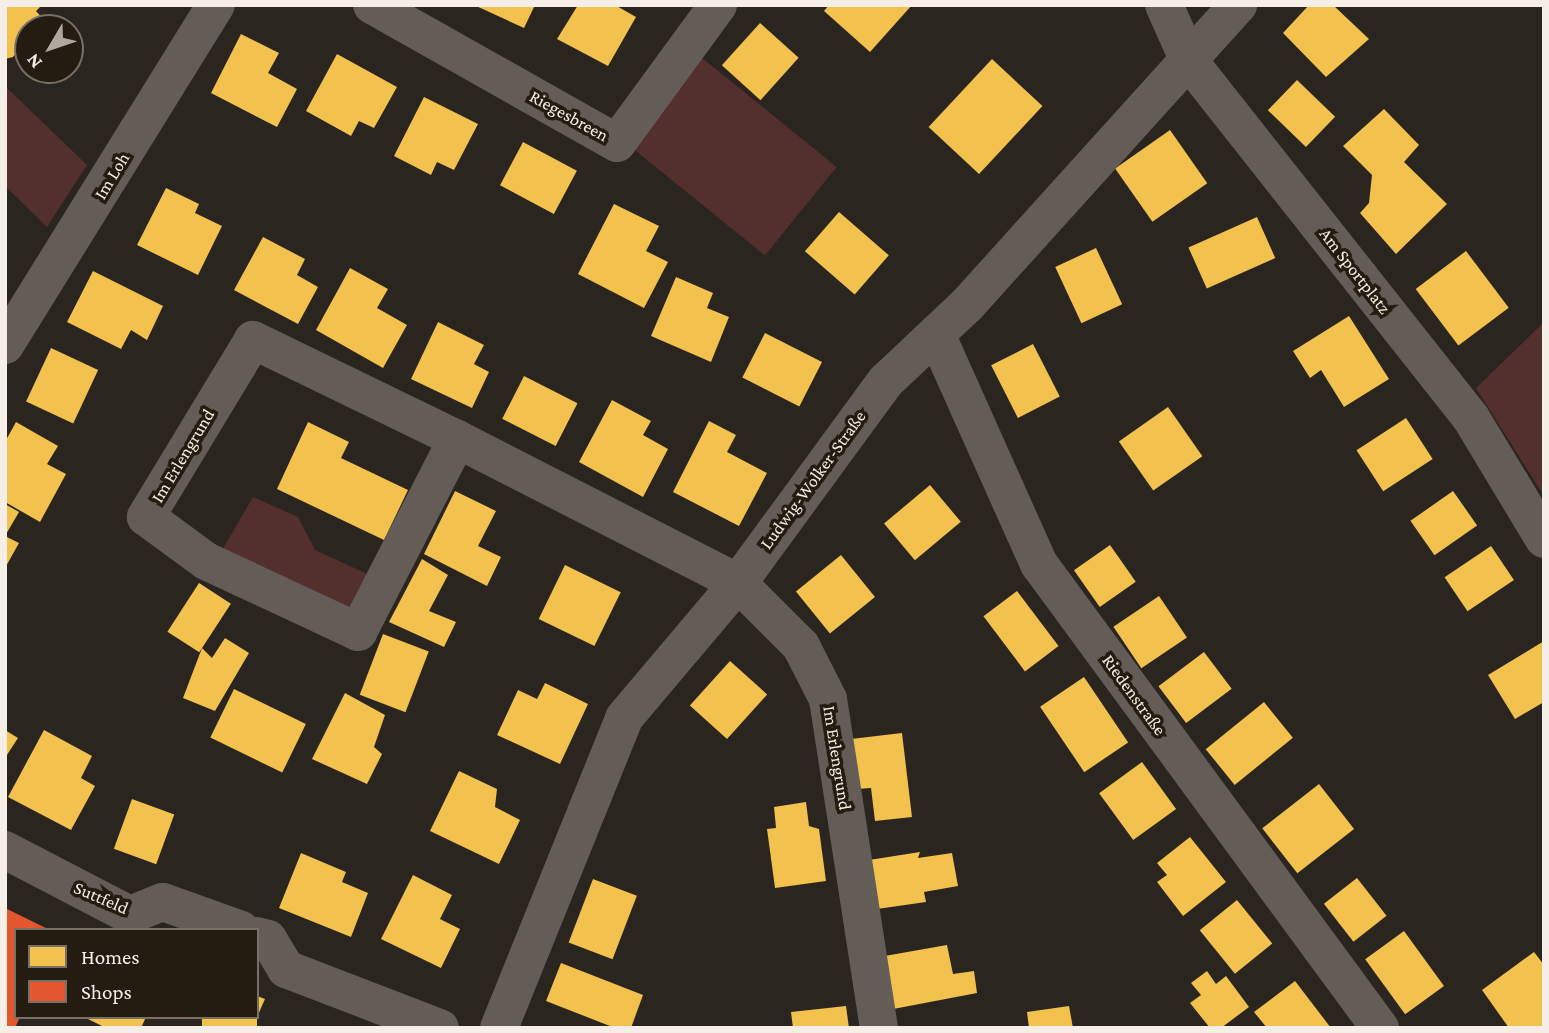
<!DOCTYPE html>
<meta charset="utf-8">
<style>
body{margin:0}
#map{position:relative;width:1549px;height:1033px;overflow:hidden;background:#2a251e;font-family:"Crimson Pro",serif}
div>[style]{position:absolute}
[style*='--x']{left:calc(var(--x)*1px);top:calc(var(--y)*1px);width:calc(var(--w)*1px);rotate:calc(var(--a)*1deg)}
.green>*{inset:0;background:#532f2d;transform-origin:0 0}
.homes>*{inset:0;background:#f2c14e;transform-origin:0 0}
.shops>*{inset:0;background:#e4572e}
.minor>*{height:38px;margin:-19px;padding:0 19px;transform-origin:19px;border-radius:19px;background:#645c57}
span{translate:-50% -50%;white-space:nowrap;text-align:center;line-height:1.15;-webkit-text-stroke:7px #241c11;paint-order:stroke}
.street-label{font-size:18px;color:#f5efe7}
.frame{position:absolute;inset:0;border:7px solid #f5efe7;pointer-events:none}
.legend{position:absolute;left:14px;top:928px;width:245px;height:91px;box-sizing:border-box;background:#241c11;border:2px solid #787067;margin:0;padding:9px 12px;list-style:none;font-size:21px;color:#f5efe7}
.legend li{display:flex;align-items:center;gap:14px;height:35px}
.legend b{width:35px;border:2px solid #787067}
.north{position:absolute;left:14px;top:14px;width:70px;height:70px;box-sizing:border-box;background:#241c11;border:2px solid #787067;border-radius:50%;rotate:231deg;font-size:19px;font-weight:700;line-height:28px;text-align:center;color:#f5efe7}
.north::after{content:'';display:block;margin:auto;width:24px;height:32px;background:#aea8a1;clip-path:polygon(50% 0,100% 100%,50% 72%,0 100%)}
</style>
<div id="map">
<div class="green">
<i style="left:696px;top:53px;width:181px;height:114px;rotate:39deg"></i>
<i style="clip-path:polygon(5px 86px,87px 165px,47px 227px,5px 186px)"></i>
<i style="clip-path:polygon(1544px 322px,1544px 496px,1476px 388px)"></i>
<i style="clip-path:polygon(253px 497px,298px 517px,315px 550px,374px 577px,353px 620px,220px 554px)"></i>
</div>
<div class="homes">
<i style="clip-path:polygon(5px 5px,42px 5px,36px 11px,44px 20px,37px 28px,28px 28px,28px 39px,13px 57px,5px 59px)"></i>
<i style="clip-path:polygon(474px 5px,535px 5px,524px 28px)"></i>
<i style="clip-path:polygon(578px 5px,615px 5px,636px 17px,608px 66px,557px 39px)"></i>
<i style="clip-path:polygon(829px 5px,912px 5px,870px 52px,824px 11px)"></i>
<i style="clip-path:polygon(1309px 5px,1333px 5px,1369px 39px,1326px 77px,1283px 33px)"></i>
<i style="left:760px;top:23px;width:52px;height:57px;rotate:42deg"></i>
<i style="clip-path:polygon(241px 34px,279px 53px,268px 73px,297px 89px,277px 127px,211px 93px)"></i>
<i style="clip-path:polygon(337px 54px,397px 87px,374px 128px,359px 121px,351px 136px,306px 111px)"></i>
<i style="left:992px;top:59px;width:69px;height:93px;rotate:43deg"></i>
<i style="left:1297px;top:80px;width:53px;height:42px;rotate:44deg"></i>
<i style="clip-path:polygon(424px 97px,478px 124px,454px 170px,437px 162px,431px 175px,394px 156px)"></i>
<i style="clip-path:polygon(1384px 109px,1419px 145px,1404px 162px,1447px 204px,1396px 254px,1360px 213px,1369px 203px,1372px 175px,1343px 146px)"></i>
<i style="left:1170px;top:130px;width:65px;height:67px;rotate:55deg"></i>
<i style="left:523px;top:142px;width:61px;height:49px;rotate:28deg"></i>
<i style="clip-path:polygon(166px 188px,199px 204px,195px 213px,222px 226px,198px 275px,137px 245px)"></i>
<i style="clip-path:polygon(614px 204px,659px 226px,646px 251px,668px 262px,644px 308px,578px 274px)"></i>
<i style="left:839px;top:212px;width:66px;height:52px;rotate:41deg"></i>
<i style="left:1257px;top:217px;width:45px;height:75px;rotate:66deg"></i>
<i style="clip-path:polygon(263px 237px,305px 259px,297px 275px,318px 287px,298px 324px,234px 290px)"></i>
<i style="left:1096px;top:248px;width:62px;height:45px;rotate:65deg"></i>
<i style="left:1466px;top:251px;width:71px;height:63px;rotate:53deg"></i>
<i style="clip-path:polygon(350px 268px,388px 289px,377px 308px,407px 325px,383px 368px,316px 330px)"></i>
<i style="clip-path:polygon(93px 271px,163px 306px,147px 340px,131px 330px,121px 349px,67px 322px)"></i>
<i style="clip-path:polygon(676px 277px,713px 293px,707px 308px,729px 317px,711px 362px,651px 336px)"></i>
<i style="clip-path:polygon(1349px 316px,1389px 379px,1344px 407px,1321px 370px,1310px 378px,1293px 351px)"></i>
<i style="clip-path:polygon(438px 322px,484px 345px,474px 364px,489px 372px,472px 408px,411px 379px)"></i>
<i style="left:765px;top:333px;width:64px;height:50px;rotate:27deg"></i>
<i style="left:1033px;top:344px;width:59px;height:47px;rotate:63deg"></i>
<i style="left:51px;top:348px;width:52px;height:59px;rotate:25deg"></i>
<i style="left:524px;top:376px;width:60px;height:48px;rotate:27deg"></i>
<i style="clip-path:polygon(612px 400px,651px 421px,643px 435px,668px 449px,643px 497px,579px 462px)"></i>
<i style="left:1168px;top:407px;width:60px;height:60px;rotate:55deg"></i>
<i style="left:1406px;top:418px;width:49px;height:59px;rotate:57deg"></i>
<i style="clip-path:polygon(709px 421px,736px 435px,727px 452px,767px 473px,739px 526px,673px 492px)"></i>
<i style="clip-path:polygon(16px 422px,58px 446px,47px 464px,66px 474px,40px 522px,5px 502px,5px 442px)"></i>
<i style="clip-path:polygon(308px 422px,349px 442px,341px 458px,408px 490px,384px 540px,277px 489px)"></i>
<i style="left:930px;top:485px;width:48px;height:60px;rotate:50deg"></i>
<i style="clip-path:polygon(455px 491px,496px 511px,478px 546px,501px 557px,487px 586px,424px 554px)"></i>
<i style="left:1453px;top:491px;width:42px;height:52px;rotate:55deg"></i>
<i style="clip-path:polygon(5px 504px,19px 512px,5px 536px,19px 543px,5px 568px)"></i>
<i style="left:1110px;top:545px;width:45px;height:44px;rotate:55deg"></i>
<i style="left:1491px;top:546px;width:41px;height:56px;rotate:56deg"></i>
<i style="left:841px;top:555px;width:54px;height:58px;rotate:51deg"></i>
<i style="clip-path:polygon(422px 559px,448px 575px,429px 611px,456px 622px,444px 647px,389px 622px)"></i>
<i style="left:565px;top:565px;width:62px;height:60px;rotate:26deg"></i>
<i style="left:199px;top:583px;width:38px;height:58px;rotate:33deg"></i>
<i style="left:1017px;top:591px;width:69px;height:42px;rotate:53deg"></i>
<i style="left:1159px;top:596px;width:50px;height:55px;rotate:56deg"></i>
<i style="left:383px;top:634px;width:49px;height:65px;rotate:21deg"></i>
<i style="clip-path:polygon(225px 638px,249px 653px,215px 711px,183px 698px,202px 648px,212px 658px)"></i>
<i style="clip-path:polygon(1544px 641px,1544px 702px,1515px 719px,1488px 675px)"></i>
<i style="left:1204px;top:652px;width:46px;height:57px;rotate:53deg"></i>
<i style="left:730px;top:661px;width:50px;height:60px;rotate:42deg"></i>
<i style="left:1084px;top:677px;width:79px;height:53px;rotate:56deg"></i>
<i style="clip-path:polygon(545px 683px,588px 704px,560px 764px,497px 735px,518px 690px,537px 699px)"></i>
<i style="left:234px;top:689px;width:80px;height:54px;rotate:26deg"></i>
<i style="clip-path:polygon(345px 693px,385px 715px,374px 747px,382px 754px,367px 784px,312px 759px)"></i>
<i style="left:1264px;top:702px;width:46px;height:75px;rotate:51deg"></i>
<i style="clip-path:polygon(5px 730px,18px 738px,5px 758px)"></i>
<i style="clip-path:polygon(44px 730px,92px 756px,81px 778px,95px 786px,71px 830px,8px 797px)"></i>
<i style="clip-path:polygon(902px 733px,912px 817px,875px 821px,871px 788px,857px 789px,851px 739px)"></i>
<i style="left:1142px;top:762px;width:58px;height:53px;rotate:54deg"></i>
<i style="clip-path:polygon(459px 771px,497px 789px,495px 807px,520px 820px,499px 864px,430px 831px)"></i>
<i style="left:1319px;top:784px;width:57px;height:72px;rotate:52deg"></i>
<i style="left:132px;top:799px;width:45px;height:53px;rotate:20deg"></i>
<i style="clip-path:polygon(806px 802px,809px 826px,819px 829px,826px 881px,775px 888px,767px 829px,776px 828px,774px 807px)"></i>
<i style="clip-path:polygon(1190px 837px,1226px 882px,1183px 916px,1157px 882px,1167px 875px,1157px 863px)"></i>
<i style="clip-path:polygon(920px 852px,918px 858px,952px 853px,958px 886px,924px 892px,926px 902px,877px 909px,869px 860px)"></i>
<i style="clip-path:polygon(301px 853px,346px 872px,342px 882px,368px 893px,351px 937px,279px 908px)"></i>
<i style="clip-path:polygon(413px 875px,452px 895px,440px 919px,460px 929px,441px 968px,381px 939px)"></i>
<i style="left:1357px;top:878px;width:48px;height:42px;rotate:52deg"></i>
<i style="left:593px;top:879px;width:47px;height:68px;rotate:21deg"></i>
<i style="left:1237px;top:900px;width:56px;height:48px;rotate:51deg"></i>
<i style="left:1404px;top:931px;width:68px;height:48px;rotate:54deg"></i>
<i style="clip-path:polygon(947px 945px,953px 974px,974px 971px,977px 993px,888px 1010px,879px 957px)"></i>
<i style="clip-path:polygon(1534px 952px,1544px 965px,1544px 1028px,1509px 1028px,1482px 990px)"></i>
<i style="clip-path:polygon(561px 963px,643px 995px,631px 1028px,615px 1028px,546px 1001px)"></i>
<i style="clip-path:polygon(1207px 971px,1216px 984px,1226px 976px,1249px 1007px,1221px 1028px,1210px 1028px,1190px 1003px,1201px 995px,1191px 983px)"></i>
<i style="clip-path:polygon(1295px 981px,1331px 1028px,1267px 1028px,1254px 1012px)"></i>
<i style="clip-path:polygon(257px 996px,265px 999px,257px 1017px)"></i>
<i style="clip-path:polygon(846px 1006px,849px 1028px,793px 1028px,791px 1012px)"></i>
<i style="clip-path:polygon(1069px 1006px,1073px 1028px,1029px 1028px,1027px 1012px)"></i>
<i style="clip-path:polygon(84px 1017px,146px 1017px,141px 1028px,106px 1028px)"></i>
<i style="left:202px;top:1017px;width:55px;height:12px"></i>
</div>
<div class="shops">
<i style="clip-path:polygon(5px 908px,50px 930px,16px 930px,16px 1017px,20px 1017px,15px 1028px,5px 1028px)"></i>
</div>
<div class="minor">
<i style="--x:372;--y:5;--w:281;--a:29.4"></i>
<i style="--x:617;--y:143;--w:171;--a:-53.8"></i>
<i style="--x:1164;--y:5;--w:61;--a:65.9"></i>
<i style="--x:1189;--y:61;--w:455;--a:51.7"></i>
<i style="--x:1471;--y:418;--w:141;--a:58.9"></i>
<i style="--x:936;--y:334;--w:252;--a:65.9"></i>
<i style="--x:1039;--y:564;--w:576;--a:53.69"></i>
<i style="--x:5;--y:345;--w:400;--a:-58.2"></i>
<i style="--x:457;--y:439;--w:227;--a:-154.1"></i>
<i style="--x:253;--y:340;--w:207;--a:121.2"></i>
<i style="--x:146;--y:517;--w:74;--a:36.3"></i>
<i style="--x:206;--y:561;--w:168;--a:25"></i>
<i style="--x:358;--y:632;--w:217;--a:-62.8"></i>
<i style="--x:457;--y:439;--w:316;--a:27.1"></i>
<i style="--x:738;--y:583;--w:89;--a:45"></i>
<i style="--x:801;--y:646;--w:59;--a:63"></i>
<i style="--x:828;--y:699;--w:333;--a:81.2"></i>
<i style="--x:5;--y:850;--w:141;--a:27.5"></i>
<i style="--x:130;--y:915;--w:35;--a:-22"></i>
<i style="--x:163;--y:902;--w:83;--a:19.7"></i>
<i style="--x:257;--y:936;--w:11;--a:15"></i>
<i style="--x:268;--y:939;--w:35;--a:59"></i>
<i style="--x:286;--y:969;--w:165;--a:21"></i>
<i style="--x:499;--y:1028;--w:334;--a:-68"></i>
<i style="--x:624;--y:718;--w:177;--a:-49.8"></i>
<i style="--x:738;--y:583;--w:250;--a:-53.8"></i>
<i style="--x:886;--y:381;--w:110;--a:-43.2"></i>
<i style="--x:966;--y:306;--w:406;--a:-47.9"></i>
</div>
<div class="street-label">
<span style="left:569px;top:116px;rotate:29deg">Riegesbreen</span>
<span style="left:112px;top:176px;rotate:-59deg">Im Loh</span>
<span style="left:1355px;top:271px;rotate:52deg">Am Sportplatz</span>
<span style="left:183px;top:456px;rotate:-59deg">Im Erlengrund</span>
<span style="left:813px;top:480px;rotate:-54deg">Ludwig-Wolker-Straße</span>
<span style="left:1134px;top:695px;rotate:54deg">Riedenstraße</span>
<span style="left:837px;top:758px;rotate:81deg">Im Erlengrund</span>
<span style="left:101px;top:898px;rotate:23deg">Suttfeld</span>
</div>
<div class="frame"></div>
<ul class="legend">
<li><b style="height:19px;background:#f2c14e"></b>Homes</li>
<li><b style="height:19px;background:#e4572e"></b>Shops</li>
</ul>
<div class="north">N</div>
</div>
